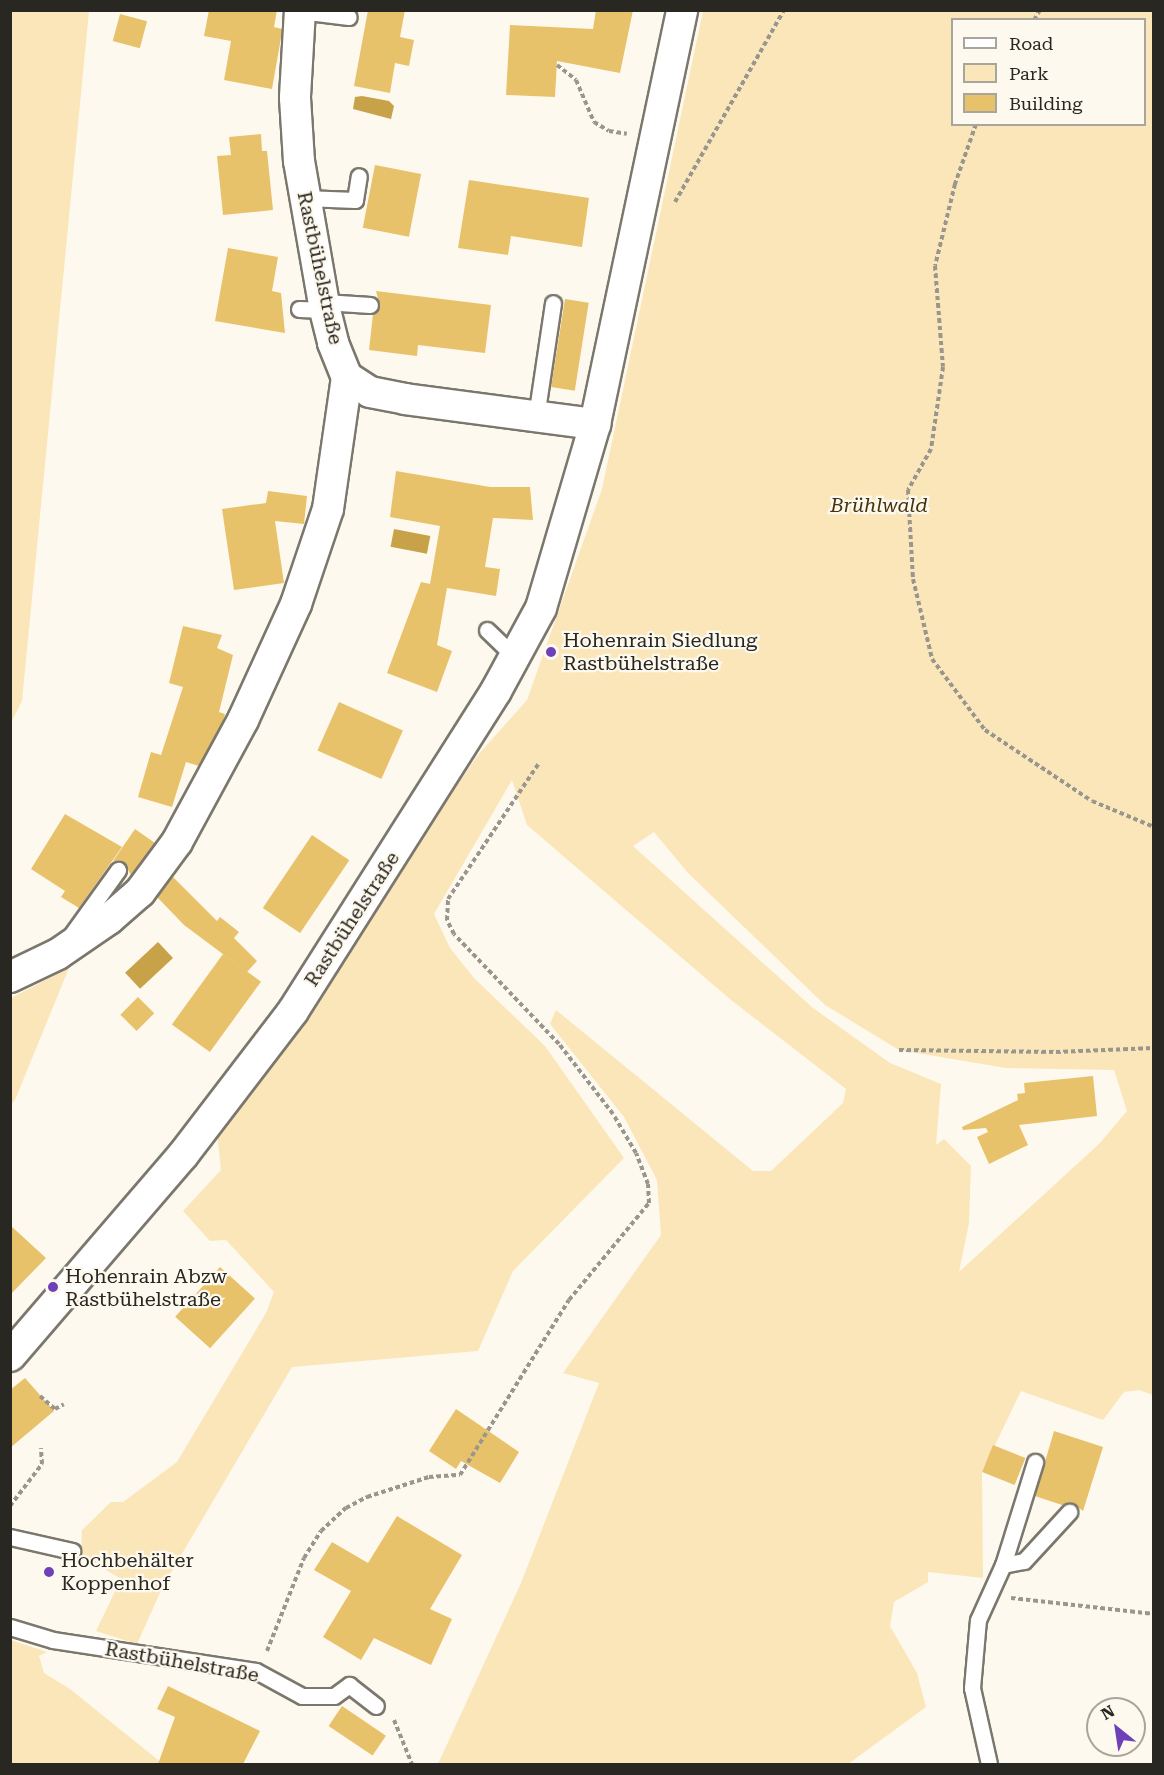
<!DOCTYPE html>
<meta charset="utf-8">
<style>
body{margin:0}
#map{position:relative;width:1164px;height:1775px;overflow:hidden;background:#fef9ee;font-family:"Roboto Serif",serif}
div>[style]{position:absolute}
[style*='--x']{left:calc(var(--x)*1px);top:calc(var(--y)*1px);width:calc(var(--w)*1px);rotate:calc(var(--a)*1deg)}
.green>*{inset:0;background:#fae6b9}
.water>*{inset:0;background:#c7a249;transform-origin:0 0}
.building>*{inset:0;background:#e8c26a;transform-origin:0 0}
.path>*{height:4px;margin-top:-2px;transform-origin:0;background:repeating-linear-gradient(90deg,#99968e 0 4.5px,transparent 0 7.5px)}
.roads{filter:drop-shadow(2px 0 #7b776d) drop-shadow(-2px 0 #7b776d) drop-shadow(0 2px #7b776d) drop-shadow(0 -2px #7b776d)}
.lane>*{height:15px;margin:-7.5px;padding:0 7.5px;transform-origin:7.5px;border-radius:7.5px;background:#fff}
.street>*{height:30px;margin:-15px;padding:0 15px;transform-origin:15px;border-radius:15px;background:#fff}
.dots>*{width:16px;height:16px;translate:-50% -50%;box-sizing:border-box;border:3px solid #fef9ee;border-radius:50%}
span{translate:-50% -50%;white-space:nowrap;text-align:center;line-height:1.15;-webkit-text-stroke:4.5px #fef9ee;paint-order:stroke}
.street-label{font-size:20px;color:#282722}
.park-label{font-size:20px;color:#44340d;font-style:italic}
.poi-label{font-size:20px;color:#282722}
.left{translate:0 -50%;text-align:left}
.frame{position:absolute;inset:0;border:12px solid #282722;pointer-events:none}
.legend{position:absolute;left:951px;top:18px;width:195px;height:108px;box-sizing:border-box;background:#fef9ee;border:2px solid #a8a59c;margin:0;padding:8px 10px;list-style:none;font-size:18px;color:#282722}
.legend li{display:flex;align-items:center;gap:12px;height:30px}
.legend b{width:30px;border:2px solid #a8a59c}
.north{position:absolute;left:1086px;top:1697px;width:60px;height:60px;box-sizing:border-box;background:#fef9ee;border:2px solid #a8a59c;border-radius:50%;rotate:330deg;font-size:16px;font-weight:700;line-height:24px;text-align:center;color:#282722}
.north::after{content:'';display:block;margin:auto;width:21px;height:27px;background:#6f41b9;clip-path:polygon(50% 0,100% 100%,50% 72%,0 100%)}
</style>
<div id="map">
<div class="green">
<i style="clip-path:polygon(11px 10px,89px 11px,22px 701px,11px 723px)"></i>
<i style="clip-path:polygon(evenodd,703px 11px,1153px 11px,1153px 1395px,1139px 1390px,1124px 1392px,1103px 1420px,1021px 1391px,982px 1472px,983px 1578px,928px 1572px,928px 1582px,894px 1602px,890px 1626px,917px 1673px,926px 1707px,848px 1764px,438px 1764px,521px 1583px,599px 1383px,563px 1373px,661px 1235px,657px 1180px,624px 1117px,550px 1024px,556px 1010px,753px 1171px,771px 1171px,843px 1103px,846px 1089px,731px 1000px,527px 825px,512px 780px,434px 914px,450px 948px,474px 978px,545px 1046px,624px 1158px,513px 1271px,478px 1351px,292px 1367px,163px 1586px,137px 1644px,96px 1631px,121px 1579px,81px 1555px,82px 1530px,111px 1502px,123px 1502px,177px 1462px,266px 1313px,274px 1292px,226px 1240px,210px 1241px,183px 1211px,221px 1170px,217px 1133px,478px 755px,527px 700px,602px 489px,703px 11px,952px 20px,1144px 20px,1144px 124px,952px 124px,952px 20px,703px 11px,654px 832px,688px 873px,825px 1005px,899px 1050px,1006px 1068px,1114px 1070px,1127px 1111px,1099px 1144px,959px 1272px,969px 1223px,971px 1166px,944px 1139px,936px 1145px,941px 1084px,890px 1063px,813px 1008px,633px 846px,654px 832px)"></i>
<i style="clip-path:polygon(69px 968px,15px 1100px,11px 1105px,11px 998px)"></i>
<i style="clip-path:polygon(11px 1640px,47px 1652px,39px 1656px,44px 1673px,70px 1689px,163px 1764px,11px 1764px)"></i>
</div>
<div class="water">
<i style="clip-path:polygon(362px 96px,389px 101px,394px 106px,391px 119px,353px 109px,355px 97px)"></i>
<i style="left:394px;top:529px;width:37px;height:18px;rotate:11deg"></i>
<i style="left:158px;top:942px;width:22px;height:45px;rotate:47deg"></i>
</div>
<div class="building">
<i style="clip-path:polygon(209px 10px,277px 10px,274px 27px,282px 29px,281px 38px,272px 89px,224px 80px,231px 41px,204px 36px)"></i>
<i style="clip-path:polygon(368px 10px,405px 10px,400px 37px,414px 40px,409px 66px,395px 63px,390px 93px,354px 86px)"></i>
<i style="clip-path:polygon(596px 10px,633px 10px,620px 73px,557px 61px,555px 97px,506px 95px,510px 25px,593px 29px)"></i>
<i style="left:120px;top:14px;width:28px;height:28px;rotate:15deg"></i>
<i style="clip-path:polygon(261px 134px,262px 151px,267px 151px,273px 210px,223px 215px,217px 156px,231px 155px,229px 137px)"></i>
<i style="left:375px;top:165px;width:47px;height:64px;rotate:11deg"></i>
<i style="clip-path:polygon(469px 180px,589px 198px,582px 247px,511px 236px,508px 255px,458px 248px)"></i>
<i style="clip-path:polygon(228px 248px,278px 257px,272px 291px,281px 293px,285px 333px,215px 321px)"></i>
<i style="clip-path:polygon(376px 291px,491px 305px,485px 353px,418px 345px,417px 356px,369px 350px,373px 314px,380px 306px)"></i>
<i style="left:565px;top:299px;width:24px;height:89px;rotate:9deg"></i>
<i style="clip-path:polygon(396px 471px,490px 487px,530px 487px,533px 520px,493px 518px,485px 567px,500px 569px,496px 596px,447px 588px,437px 645px,452px 651px,437px 692px,387px 673px,421px 582px,430px 584px,440px 526px,390px 517px)"></i>
<i style="clip-path:polygon(268px 491px,307px 496px,304px 524px,275px 521px,284px 583px,234px 590px,222px 509px,266px 503px)"></i>
<i style="clip-path:polygon(183px 626px,222px 635px,217px 648px,233px 655px,219px 712px,225px 714px,223px 721px,199px 766px,186px 762px,172px 807px,138px 797px,151px 752px,161px 755px,183px 687px,169px 683px)"></i>
<i style="left:339px;top:702px;width:70px;height:53px;rotate:24deg"></i>
<i style="clip-path:polygon(65px 814px,122px 847px,79px 908px,61px 897px,65px 891px,31px 869px)"></i>
<i style="clip-path:polygon(135px 829px,155px 843px,131px 875px,123px 862px,113px 861px)"></i>
<i style="left:312px;top:835px;width:45px;height:88px;rotate:34deg"></i>
<i style="clip-path:polygon(173px 877px,217px 921px,220px 917px,239px 932px,234px 938px,257px 961px,247px 972px,184px 925px,157px 897px)"></i>
<i style="left:223px;top:954px;width:47px;height:87px;rotate:36deg"></i>
<i style="left:138px;top:997px;width:23px;height:25px;rotate:45deg"></i>
<i style="clip-path:polygon(1093px 1076px,1097px 1116px,1019px 1125px,1028px 1145px,989px 1164px,977px 1137px,988px 1132px,986px 1128px,963px 1130px,962px 1127px,1018px 1100px,1017px 1094px,1025px 1093px,1024px 1083px)"></i>
<i style="clip-path:polygon(10px 1225px,46px 1258px,10px 1295px)"></i>
<i style="left:220px;top:1267px;width:47px;height:67px;rotate:42deg"></i>
<i style="clip-path:polygon(25px 1378px,54px 1411px,10px 1448px,10px 1390px)"></i>
<i style="clip-path:polygon(456px 1409px,519px 1452px,500px 1483px,461px 1461px,456px 1469px,429px 1451px)"></i>
<i style="clip-path:polygon(1054px 1431px,1103px 1447px,1083px 1511px,1072px 1503px,1062px 1505px,1035px 1496px)"></i>
<i style="left:993px;top:1445px;width:35px;height:29px;rotate:22deg"></i>
<i style="clip-path:polygon(397px 1516px,462px 1555px,430px 1609px,452px 1619px,431px 1665px,374px 1638px,361px 1660px,323px 1637px,351px 1591px,314px 1570px,332px 1542px,368px 1563px)"></i>
<i style="clip-path:polygon(168px 1686px,260px 1731px,243px 1764px,158px 1764px,175px 1717px,157px 1709px)"></i>
<i style="left:342px;top:1706px;width:53px;height:24px;rotate:34deg"></i>
</div>
<div class="path">
<i style="--x:1034;--y:20;--w:12;--a:-59"></i>
<i style="--x:557;--y:65;--w:24;--a:38"></i>
<i style="--x:576;--y:80;--w:46;--a:66.8"></i>
<i style="--x:594;--y:122;--w:17;--a:31"></i>
<i style="--x:609;--y:131;--w:18;--a:9"></i>
<i style="--x:976;--y:124;--w:64;--a:109.3"></i>
<i style="--x:955;--y:184;--w:84;--a:103.7"></i>
<i style="--x:935;--y:266;--w:101;--a:85.5"></i>
<i style="--x:943;--y:367;--w:83;--a:98.3"></i>
<i style="--x:931;--y:449;--w:47;--a:119.3"></i>
<i style="--x:908;--y:490;--w:89;--a:86.8"></i>
<i style="--x:913;--y:579;--w:82;--a:76.6"></i>
<i style="--x:932;--y:659;--w:89;--a:53.3"></i>
<i style="--x:985;--y:730;--w:128;--a:33.6"></i>
<i style="--x:1092;--y:801;--w:67;--a:22.8"></i>
<i style="--x:675;--y:202;--w:221;--a:-60.4"></i>
<i style="--x:899;--y:1050;--w:157;--a:0.7"></i>
<i style="--x:1056;--y:1052;--w:98;--a:-2.3"></i>
<i style="--x:40;--y:1396;--w:20;--a:41"></i>
<i style="--x:55;--y:1409;--w:10;--a:-29"></i>
<i style="--x:10;--y:1506;--w:53;--a:-52.7"></i>
<i style="--x:42;--y:1464;--w:16;--a:-94"></i>
<i style="--x:1011;--y:1598;--w:144;--a:6.4"></i>
<i style="--x:267;--y:1651;--w:100;--a:-68.3"></i>
<i style="--x:304;--y:1558;--w:32;--a:-58"></i>
<i style="--x:321;--y:1531;--w:34;--a:-43"></i>
<i style="--x:346;--y:1508;--w:24;--a:-28"></i>
<i style="--x:367;--y:1497;--w:65;--a:-17.9"></i>
<i style="--x:429;--y:1477;--w:31;--a:-4"></i>
<i style="--x:460;--y:1475;--w:206;--a:-58.1"></i>
<i style="--x:569;--y:1300;--w:126;--a:-50.5"></i>
<i style="--x:649;--y:1203;--w:19;--a:-93"></i>
<i style="--x:648;--y:1184;--w:33;--a:-111"></i>
<i style="--x:636;--y:1153;--w:45;--a:-120.5"></i>
<i style="--x:613;--y:1114;--w:88;--a:-127.6"></i>
<i style="--x:559;--y:1044;--w:152;--a:-133.7"></i>
<i style="--x:454;--y:934;--w:16;--a:-117"></i>
<i style="--x:447;--y:920;--w:21;--a:-87"></i>
<i style="--x:448;--y:899;--w:164;--a:-56.2"></i>
<i style="--x:394;--y:1720;--w:48;--a:67.8"></i>
</div>
<div class="roads">
<div class="lane">
<i style="--x:300;--y:11;--w:49;--a:7"></i>
<i style="--x:304;--y:198;--w:51;--a:2.2"></i>
<i style="--x:355;--y:200;--w:24;--a:-81"></i>
<i style="--x:324;--y:302;--w:46;--a:3.7"></i>
<i style="--x:299;--y:309;--w:26;--a:2"></i>
<i style="--x:536;--y:417;--w:115;--a:-81.5"></i>
<i style="--x:487;--y:630;--w:39;--a:44"></i>
<i style="--x:72;--y:934;--w:79;--a:-54.3"></i>
<i style="--x:10;--y:1537;--w:64;--a:12.7"></i>
<i style="--x:1003;--y:1565;--w:108;--a:-72.7"></i>
<i style="--x:10;--y:1627;--w:45;--a:16.8"></i>
<i style="--x:53;--y:1640;--w:205;--a:8.7"></i>
<i style="--x:256;--y:1671;--w:52;--a:28.5"></i>
<i style="--x:302;--y:1696;--w:32;--a:0"></i>
<i style="--x:334;--y:1696;--w:19;--a:-36"></i>
<i style="--x:349;--y:1685;--w:34;--a:38"></i>
<i style="--x:989;--y:1764;--w:78;--a:-102.6"></i>
<i style="--x:972;--y:1688;--w:68;--a:-85"></i>
<i style="--x:978;--y:1620;--w:60;--a:-65.6"></i>
<i style="--x:1003;--y:1565;--w:21;--a:-11"></i>
<i style="--x:1024;--y:1561;--w:67;--a:-47.4"></i>
</div>
<div class="street">
<i style="--x:300;--y:10;--w:88;--a:93.3"></i>
<i style="--x:295;--y:98;--w:63;--a:86.4"></i>
<i style="--x:299;--y:161;--w:151;--a:80.1"></i>
<i style="--x:325;--y:310;--w:34;--a:76"></i>
<i style="--x:333;--y:343;--w:37;--a:68"></i>
<i style="--x:347;--y:377;--w:27;--a:33"></i>
<i style="--x:370;--y:392;--w:36;--a:11"></i>
<i style="--x:405;--y:399;--w:192;--a:7.5"></i>
<i style="--x:10;--y:977;--w:53;--a:-25.6"></i>
<i style="--x:58;--y:954;--w:62;--a:-34.5"></i>
<i style="--x:109;--y:919;--w:41;--a:-41.1"></i>
<i style="--x:140;--y:892;--w:62;--a:-53.5"></i>
<i style="--x:177;--y:842;--w:139;--a:-61.6"></i>
<i style="--x:243;--y:720;--w:128;--a:-65.4"></i>
<i style="--x:296;--y:604;--w:100;--a:-71.4"></i>
<i style="--x:328;--y:509;--w:133;--a:-81.8"></i>
<i style="--x:10;--y:1356;--w:265;--a:-49.3"></i>
<i style="--x:183;--y:1155;--w:181;--a:-52.6"></i>
<i style="--x:293;--y:1011;--w:379;--a:-57.6"></i>
<i style="--x:496;--y:691;--w:94;--a:-61.5"></i>
<i style="--x:541;--y:608;--w:192;--a:-73.6"></i>
<i style="--x:595;--y:424;--w:423;--a:-78.1"></i>
</div>
</div>
<div class="dots">
<i style="left:551px;top:652px;background:#6f41b9"></i>
<i style="left:53px;top:1287px;background:#6f41b9"></i>
<i style="left:49px;top:1572px;background:#6f41b9"></i>
</div>
<div class="street-label">
<span style="left:320px;top:268px;rotate:78deg">Rastbühelstraße</span>
<span style="left:352px;top:919px;rotate:-57deg">Rastbühelstraße</span>
<span style="left:182px;top:1662px;rotate:10deg">Rastbühelstraße</span>
</div>
<div class="park-label">
<span style="left:879px;top:505px">Brühlwald</span>
</div>
<div class="poi-label">
<span class="left" style="left:563px;top:652px">Hohenrain Siedlung<br>Rastbühelstraße</span>
<span class="left" style="left:65px;top:1288px">Hohenrain Abzw<br>Rastbühelstraße</span>
<span class="left" style="left:61px;top:1572px">Hochbehälter<br>Koppenhof</span>
</div>
<div class="frame"></div>
<ul class="legend">
<li><b style="height:8px;background:#fff"></b>Road</li>
<li><b style="height:16px;background:#fae6b9"></b>Park</li>
<li><b style="height:16px;background:#e8c26a"></b>Building</li>
</ul>
<div class="north">N</div>
</div>
